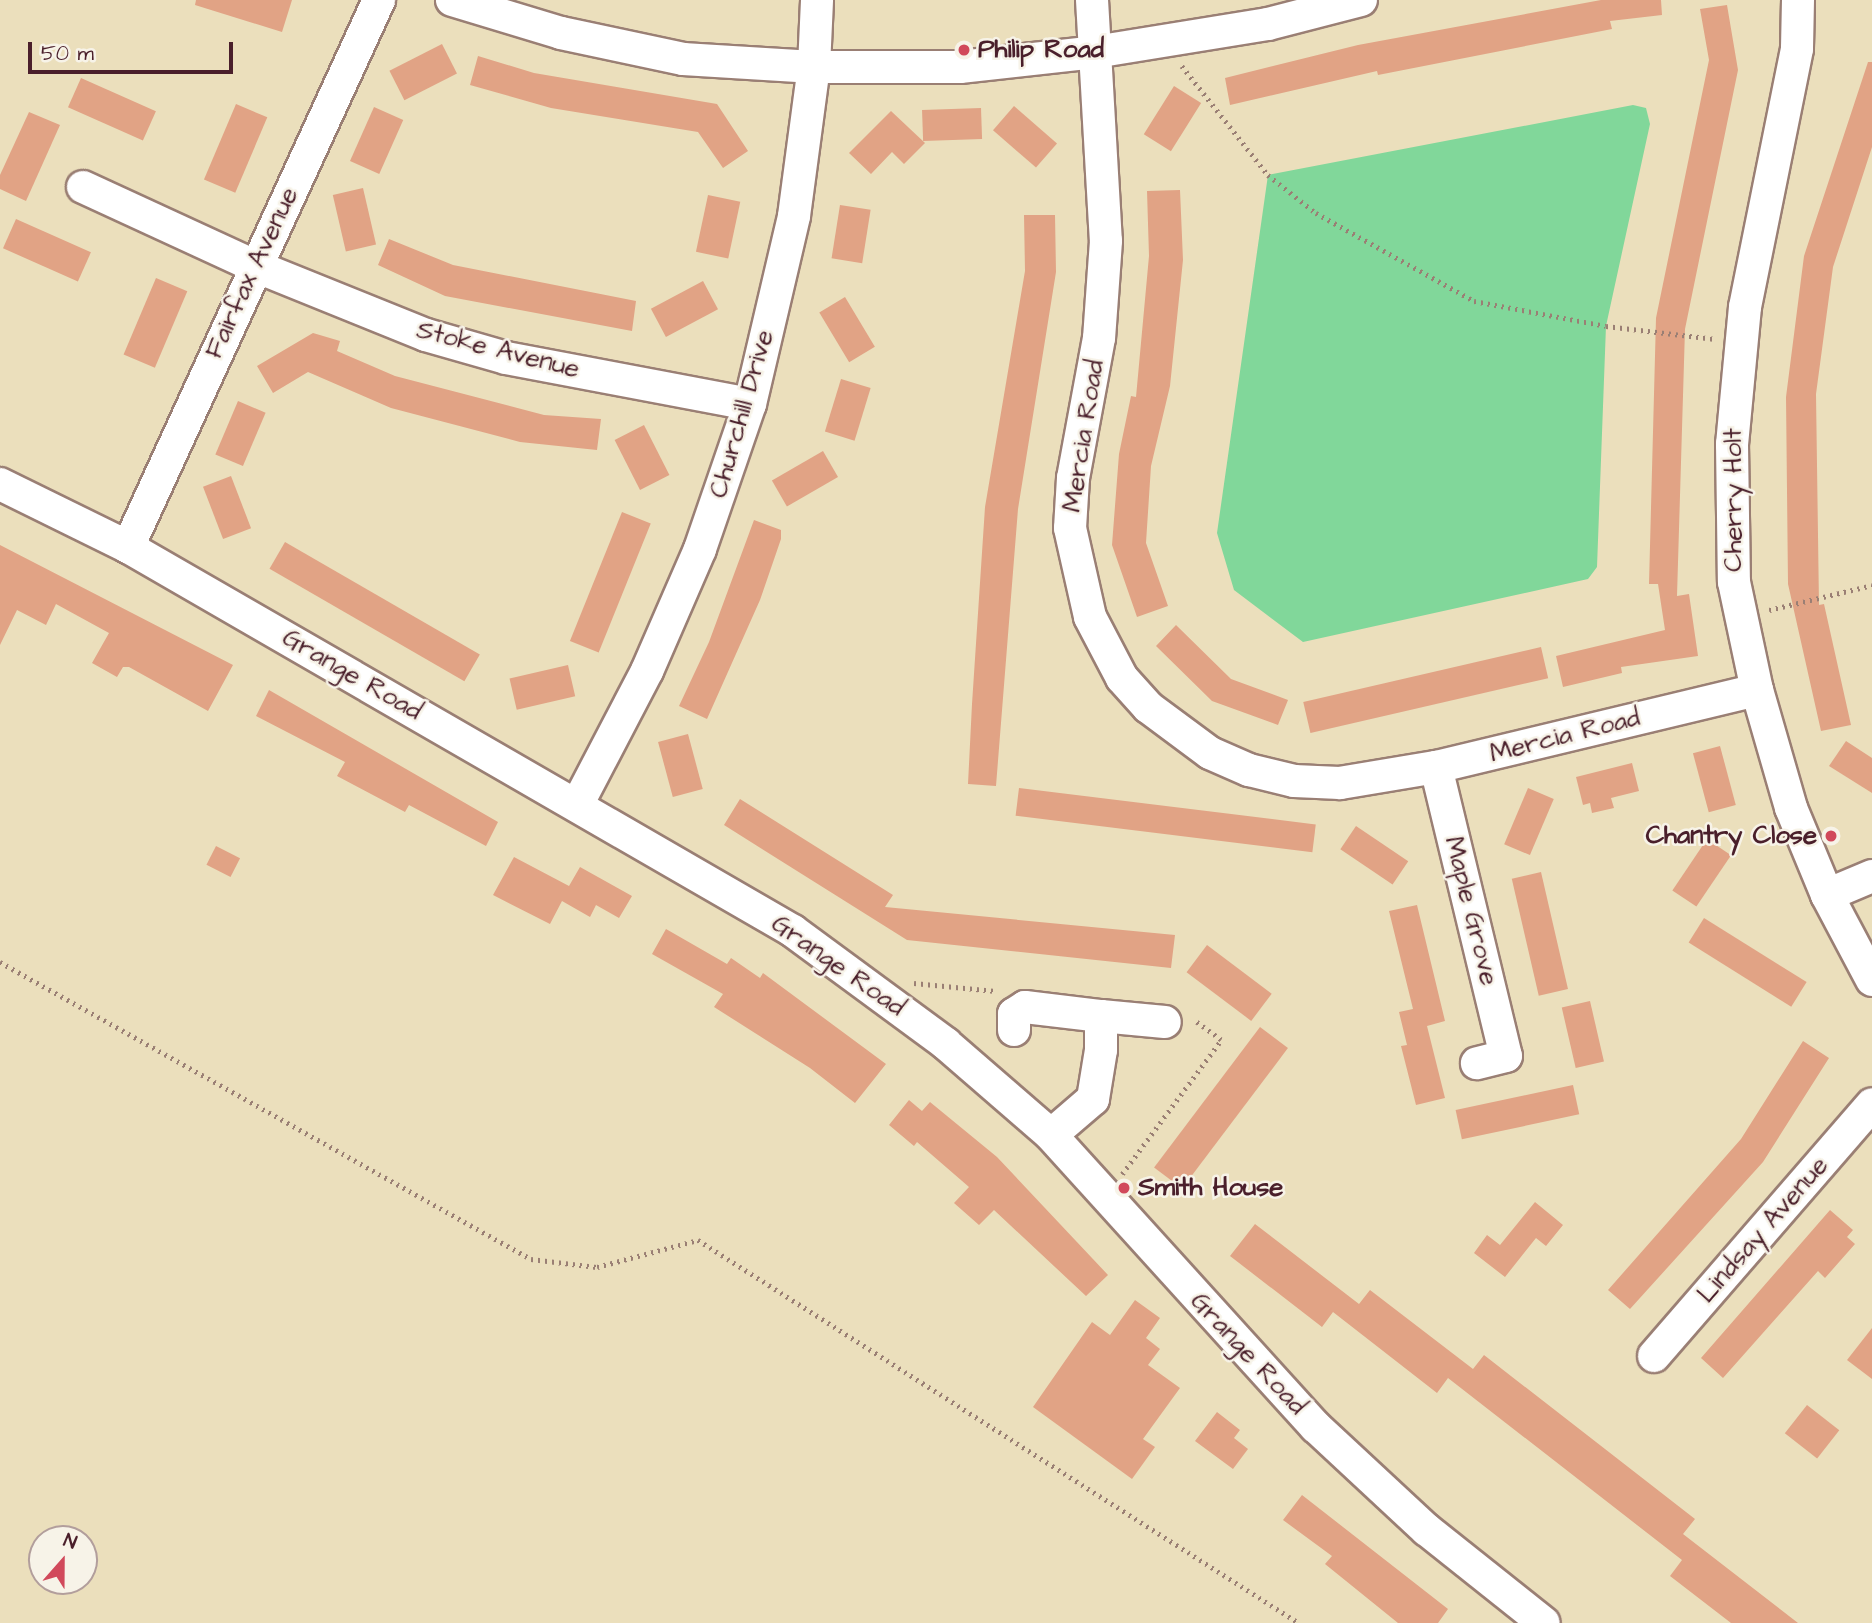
<!DOCTYPE html>
<style>
body{margin:0}
#map{position:relative;width:1872px;height:1623px;overflow:hidden;background:#ebdfbc;font-family:"Architects Daughter",sans-serif}
div>[style]{position:absolute}
[style*='--x']{left:calc(var(--x)*1px);top:calc(var(--y)*1px);width:calc(var(--w)*1px);rotate:calc(var(--a)*1deg)}
.green>*{inset:0;background:#81d79a}
.building>*{inset:0;background:#e1a385;transform-origin:0 0}
.path>*{height:4.5px;margin-top:-2.25px;transform-origin:0;background:repeating-linear-gradient(90deg,#9a7f74 0 2px,transparent 0 7px)}
.roads{filter:drop-shadow(2px 0 #9a7f74) drop-shadow(-2px 0 #9a7f74) drop-shadow(0 2px #9a7f74) drop-shadow(0 -2px #9a7f74)}
.minor>*{height:32px;margin:-16px;padding:0 16px;transform-origin:16px;border-radius:16px;background:#fff}
.dots>*{width:19px;height:19px;translate:-50% -50%;box-sizing:border-box;border:4px solid #f7f3e8;border-radius:50%}
span{translate:-50% -50%;white-space:nowrap;text-align:center;line-height:1.15;-webkit-text-stroke:5px #f7f3e8;paint-order:stroke}
.poi-label{font-size:26px;color:#4a1f2b;font-weight:700}
.left{translate:0 -50%;text-align:left}
.right{translate:-100% -50%;text-align:right}
.street-label{font-size:26px;color:#4a1f2b}
.north{position:absolute;left:28px;top:1525px;width:70px;height:70px;box-sizing:border-box;background:#f7f3e8;border:2px solid #b29e9c;border-radius:50%;rotate:21deg;font-size:19px;font-weight:700;line-height:28px;text-align:center;color:#4a1f2b}
.north::after{content:'';display:block;margin:auto;width:24px;height:32px;background:#d1495b;clip-path:polygon(50% 0,100% 100%,50% 72%,0 100%)}
.scale{position:absolute;left:28px;top:42px;width:205px;height:32px;box-sizing:border-box;border:4px solid #4a1f2b;border-top:0;padding-left:9px;font-size:21px;line-height:24px;white-space:nowrap;color:#4a1f2b;-webkit-text-stroke:5px #f7f3e8;paint-order:stroke}
</style>
<div id="map">
<div class="green">
<i style="clip-path:polygon(1633px 105px,1646px 108px,1650px 124px,1606px 326px,1597px 567px,1588px 579px,1303px 642px,1234px 590px,1217px 533px,1268px 175px)"></i>
</div>
<div class="building">
<i style="clip-path:polygon(196px 0,292px 0,282px 32px,195px 5px)"></i>
<i style="clip-path:polygon(1601px 0,1661px 0,1662px 15px,1610px 21px,1612px 29px,1378px 75px,1377px 71px,1230px 105px,1225px 78px,1358px 45px)"></i>
<i style="clip-path:polygon(1727px 5px,1738px 70px,1685px 329px,1677px 596px,1689px 594px,1698px 656px,1621px 667px,1622px 673px,1563px 687px,1556px 656px,1665px 630px,1658px 584px,1649px 584px,1656px 318px,1709px 60px,1700px 9px)"></i>
<i style="left:442px;top:44px;width:33px;height:59px;rotate:63deg"></i>
<i style="clip-path:polygon(478px 56px,534px 73px,717px 104px,748px 151px,723px 168px,698px 132px,551px 108px,470px 85px)"></i>
<i style="clip-path:polygon(1868px 62px,1872px 62px,1872px 147px,1833px 267px,1816px 394px,1819px 605px,1824px 604px,1851px 725px,1821px 731px,1788px 584px,1786px 397px,1804px 256px)"></i>
<i style="left:81px;top:78px;width:82px;height:32px;rotate:24deg"></i>
<i style="left:1174px;top:86px;width:32px;height:57px;rotate:32deg"></i>
<i style="left:236px;top:104px;width:34px;height:82px;rotate:23deg"></i>
<i style="left:1014px;top:106px;width:57px;height:32px;rotate:41deg"></i>
<i style="left:374px;top:107px;width:32px;height:59px;rotate:24deg"></i>
<i style="left:981px;top:108px;width:31px;height:59px;rotate:88deg"></i>
<i style="clip-path:polygon(891px 111px,925px 143px,904px 164px,892px 152px,871px 174px,849px 153px)"></i>
<i style="clip-path:polygon(29px 112px,60px 125px,26px 201px,0 189px,0 175px)"></i>
<i style="left:363px;top:188px;width:58px;height:31px;rotate:77deg"></i>
<i style="clip-path:polygon(1180px 190px,1183px 260px,1170px 386px,1151px 466px,1146px 543px,1168px 606px,1137px 617px,1112px 545px,1119px 454px,1131px 396px,1136px 397px,1149px 256px,1147px 191px)"></i>
<i style="left:708px;top:195px;width:33px;height:58px;rotate:12deg"></i>
<i style="left:840px;top:205px;width:31px;height:54px;rotate:9deg"></i>
<i style="clip-path:polygon(1024px 215px,1055px 215px,1056px 272px,1018px 509px,996px 786px,968px 784px,972px 704px,985px 507px,1025px 271px)"></i>
<i style="left:16px;top:219px;width:82px;height:32px;rotate:24deg"></i>
<i style="clip-path:polygon(389px 239px,453px 265px,636px 301px,632px 331px,445px 296px,378px 265px)"></i>
<i style="left:156px;top:278px;width:34px;height:83px;rotate:23deg"></i>
<i style="left:703px;top:281px;width:32px;height:59px;rotate:62deg"></i>
<i style="left:845px;top:297px;width:58px;height:30px;rotate:59deg"></i>
<i style="clip-path:polygon(313px 333px,340px 341px,337px 351px,395px 376px,544px 415px,601px 419px,597px 450px,520px 442px,391px 408px,308px 372px,273px 393px,257px 366px)"></i>
<i style="left:841px;top:379px;width:31px;height:55px;rotate:17deg"></i>
<i style="left:238px;top:401px;width:30px;height:58px;rotate:23deg"></i>
<i style="left:644px;top:425px;width:56px;height:33px;rotate:63deg"></i>
<i style="left:823px;top:451px;width:30px;height:59px;rotate:60deg"></i>
<i style="left:231px;top:476px;width:56px;height:30px;rotate:69deg"></i>
<i style="left:622px;top:512px;width:31px;height:139px;rotate:22deg"></i>
<i style="clip-path:polygon(754px 520px,781px 530px,781px 539px,760px 600px,707px 719px,679px 706px,709px 642px)"></i>
<i style="left:285px;top:542px;width:225px;height:31px;rotate:30deg"></i>
<i style="clip-path:polygon(0 545px,233px 665px,208px 711px,129px 667px,123px 667px,117px 677px,92px 663px,109px 633px,56px 604px,46px 625px,17px 610px,0 645px)"></i>
<i style="clip-path:polygon(1176px 625px,1231px 679px,1288px 700px,1278px 725px,1212px 701px,1156px 646px)"></i>
<i style="left:1541px;top:647px;width:32px;height:244px;rotate:77deg"></i>
<i style="left:568px;top:665px;width:32px;height:60px;rotate:77deg"></i>
<i style="clip-path:polygon(269px 690px,498px 822px,486px 846px,409px 805px,405px 812px,337px 776px,345px 762px,256px 716px)"></i>
<i style="left:688px;top:734px;width:57px;height:31px;rotate:75deg"></i>
<i style="clip-path:polygon(1846px 741px,1872px 758px,1872px 793px,1829px 766px)"></i>
<i style="left:1720px;top:746px;width:61px;height:28px;rotate:75deg"></i>
<i style="clip-path:polygon(1632px 763px,1639px 791px,1611px 798px,1614px 808px,1592px 813px,1590px 803px,1583px 805px,1576px 777px)"></i>
<i style="left:1019px;top:788px;width:299px;height:28px;rotate:7deg"></i>
<i style="left:1528px;top:788px;width:28px;height:61px;rotate:23deg"></i>
<i style="clip-path:polygon(740px 799px,893px 895px,885px 907px,1175px 935px,1171px 968px,907px 940px,724px 825px)"></i>
<i style="left:1356px;top:826px;width:63px;height:28px;rotate:34deg"></i>
<i style="left:1707px;top:839px;width:29px;height:62px;rotate:34deg"></i>
<i style="left:216px;top:846px;width:27px;height:21px;rotate:27deg"></i>
<i style="clip-path:polygon(514px 857px,569px 886px,580px 867px,632px 896px,619px 918px,596px 905px,590px 917px,562px 901px,550px 924px,493px 895px)"></i>
<i style="left:1541px;top:872px;width:120px;height:30px;rotate:77deg"></i>
<i style="clip-path:polygon(1417px 905px,1445px 1021px,1427px 1026px,1445px 1098px,1416px 1105px,1401px 1046px,1407px 1045px,1399px 1012px,1413px 1009px,1389px 911px)"></i>
<i style="left:1704px;top:918px;width:121px;height:29px;rotate:32deg"></i>
<i style="clip-path:polygon(666px 929px,727px 964px,731px 958px,760px 978px,763px 973px,886px 1064px,855px 1103px,810px 1068px,714px 1007px,723px 994px,652px 954px)"></i>
<i style="left:1207px;top:945px;width:81px;height:34px;rotate:37deg"></i>
<i style="left:1590px;top:1001px;width:62px;height:29px;rotate:77deg"></i>
<i style="left:1260px;top:1027px;width:35px;height:176px;rotate:37deg"></i>
<i style="clip-path:polygon(1803px 1041px,1829px 1058px,1763px 1162px,1630px 1309px,1608px 1290px,1741px 1139px)"></i>
<i style="left:1573px;top:1085px;width:30px;height:120px;rotate:78deg"></i>
<i style="clip-path:polygon(909px 1100px,922px 1111px,930px 1102px,997px 1157px,1108px 1275px,1086px 1296px,994px 1210px,979px 1225px,954px 1203px,969px 1187px,917px 1142px,914px 1146px,889px 1125px)"></i>
<i style="clip-path:polygon(1535px 1202px,1563px 1225px,1546px 1246px,1536px 1238px,1505px 1277px,1474px 1253px,1487px 1235px,1500px 1245px)"></i>
<i style="clip-path:polygon(1830px 1210px,1853px 1230px,1847px 1237px,1855px 1244px,1825px 1278px,1818px 1271px,1723px 1378px,1701px 1358px)"></i>
<i style="clip-path:polygon(1255px 1224px,1359px 1304px,1370px 1290px,1473px 1369px,1484px 1355px,1695px 1519px,1683px 1534px,1798px 1623px,1731px 1623px,1670px 1576px,1682px 1560px,1448px 1378px,1437px 1393px,1333px 1312px,1322px 1327px,1230px 1256px)"></i>
<i style="clip-path:polygon(1135px 1300px,1160px 1318px,1146px 1338px,1160px 1349px,1148px 1365px,1180px 1388px,1143px 1439px,1155px 1447px,1132px 1479px,1033px 1407px,1092px 1322px,1110px 1335px)"></i>
<i style="clip-path:polygon(1872px 1328px,1872px 1379px,1847px 1360px)"></i>
<i style="left:1807px;top:1405px;width:41px;height:36px;rotate:38deg"></i>
<i style="clip-path:polygon(1217px 1412px,1240px 1430px,1234px 1438px,1248px 1449px,1233px 1469px,1195px 1441px)"></i>
<i style="clip-path:polygon(1302px 1495px,1448px 1609px,1438px 1623px,1398px 1623px,1325px 1564px,1332px 1556px,1283px 1520px)"></i>
</div>
<div class="path">
<i style="--x:1182;--y:66;--w:139;--a:51.7"></i>
<i style="--x:1268;--y:175;--w:61;--a:38.4"></i>
<i style="--x:1316;--y:213;--w:181;--a:29.1"></i>
<i style="--x:1474;--y:301;--w:134;--a:10.7"></i>
<i style="--x:1606;--y:326;--w:110;--a:6.8"></i>
<i style="--x:1769;--y:610;--w:106;--a:-13.6"></i>
<i style="--x:0;--y:962;--w:608;--a:29.22"></i>
<i style="--x:531;--y:1259;--w:66;--a:6.9"></i>
<i style="--x:597;--y:1267;--w:105;--a:-15"></i>
<i style="--x:698;--y:1240;--w:713;--a:32.51"></i>
<i style="--x:914;--y:983;--w:82;--a:5.6"></i>
<i style="--x:1122;--y:1174;--w:167;--a:-53.5"></i>
<i style="--x:1221;--y:1040;--w:34;--a:-144"></i>
</div>
<div class="roads">
<div class="minor">
<i style="--x:452;--y:0;--w:114;--a:16.8"></i>
<i style="--x:561;--y:33;--w:125;--a:12"></i>
<i style="--x:683;--y:59;--w:131;--a:3.5"></i>
<i style="--x:814;--y:67;--w:146;--a:0"></i>
<i style="--x:960;--y:67;--w:136;--a:-6.3"></i>
<i style="--x:1095;--y:52;--w:175;--a:-9.2"></i>
<i style="--x:1268;--y:24;--w:96;--a:-14.5"></i>
<i style="--x:1092;--y:0;--w:241;--a:86.7"></i>
<i style="--x:1106;--y:241;--w:97;--a:94.1"></i>
<i style="--x:1099;--y:338;--w:142;--a:100.5"></i>
<i style="--x:1073;--y:478;--w:50;--a:93.4"></i>
<i style="--x:1070;--y:528;--w:91;--a:77.3"></i>
<i style="--x:1090;--y:617;--w:69;--a:62.3"></i>
<i style="--x:1122;--y:678;--w:39;--a:48"></i>
<i style="--x:1148;--y:707;--w:77;--a:36.6"></i>
<i style="--x:1210;--y:753;--w:43;--a:23.6"></i>
<i style="--x:1249;--y:770;--w:46;--a:13.7"></i>
<i style="--x:1294;--y:781;--w:46;--a:2.5"></i>
<i style="--x:1340;--y:783;--w:97;--a:-9.5"></i>
<i style="--x:1436;--y:767;--w:330;--a:-13.5"></i>
<i style="--x:1798;--y:0;--w:49;--a:91.2"></i>
<i style="--x:1797;--y:49;--w:263;--a:101.4"></i>
<i style="--x:1745;--y:307;--w:138;--a:95.4"></i>
<i style="--x:1732;--y:444;--w:138;--a:89.2"></i>
<i style="--x:1734;--y:582;--w:110;--a:78"></i>
<i style="--x:1757;--y:690;--w:123;--a:73.9"></i>
<i style="--x:1791;--y:808;--w:94;--a:67.5"></i>
<i style="--x:1827;--y:895;--w:96;--a:62.1"></i>
<i style="--x:83;--y:187;--w:189;--a:24.7"></i>
<i style="--x:255;--y:266;--w:184;--a:22"></i>
<i style="--x:426;--y:335;--w:83;--a:16"></i>
<i style="--x:506;--y:358;--w:248;--a:10.7"></i>
<i style="--x:0;--y:484;--w:143;--a:26.2"></i>
<i style="--x:128;--y:547;--w:768;--a:30"></i>
<i style="--x:793;--y:931;--w:190;--a:36.4"></i>
<i style="--x:946;--y:1044;--w:139;--a:40.9"></i>
<i style="--x:1051;--y:1135;--w:394;--a:47.8"></i>
<i style="--x:1316;--y:1427;--w:151;--a:42.9"></i>
<i style="--x:1427;--y:1530;--w:149;--a:38.5"></i>
<i style="--x:128;--y:547;--w:602;--a:-65.35"></i>
<i style="--x:1436;--y:767;--w:297;--a:76.4"></i>
<i style="--x:1506;--y:1056;--w:30;--a:166"></i>
<i style="--x:578;--y:803;--w:149;--a:-62.4"></i>
<i style="--x:647;--y:671;--w:133;--a:-66.5"></i>
<i style="--x:700;--y:549;--w:153;--a:-71"></i>
<i style="--x:750;--y:404;--w:193;--a:-76.8"></i>
<i style="--x:794;--y:216;--w:150;--a:-82.4"></i>
<i style="--x:814;--y:67;--w:67;--a:-87.4"></i>
<i style="--x:1827;--y:895;--w:49;--a:-22.9"></i>
<i style="--x:1101;--y:1016;--w:64;--a:5.4"></i>
<i style="--x:1014;--y:1030;--w:16;--a:-90"></i>
<i style="--x:1014;--y:1014;--w:13;--a:-32"></i>
<i style="--x:1025;--y:1007;--w:77;--a:6.8"></i>
<i style="--x:1101;--y:1016;--w:34;--a:90"></i>
<i style="--x:1101;--y:1050;--w:50;--a:99.3"></i>
<i style="--x:1093;--y:1099;--w:55;--a:139.4"></i>
<i style="--x:1654;--y:1356;--w:333;--a:-49.1"></i>
</div>
</div>
<div class="dots">
<i style="left:964px;top:50px;background:#d1495b"></i>
<i style="left:1831px;top:836px;background:#d1495b"></i>
<i style="left:1124px;top:1188px;background:#d1495b"></i>
</div>
<div class="poi-label">
<span class="left" style="left:978px;top:50px">Philip Road</span>
<span class="right" style="left:1817px;top:836px">Chantry Close</span>
<span class="left" style="left:1138px;top:1188px">Smith House</span>
</div>
<div class="street-label">
<span style="left:252px;top:273px;rotate:-65deg">Fairfax Avenue</span>
<span style="left:498px;top:350px;rotate:14deg">Stoke Avenue</span>
<span style="left:742px;top:414px;rotate:-74deg">Churchill Drive</span>
<span style="left:1084px;top:436px;rotate:-81deg">Mercia Road</span>
<span style="left:1734px;top:500px;rotate:-90deg">Cherry Holt</span>
<span style="left:352px;top:675px;rotate:30deg">Grange Road</span>
<span style="left:1565px;top:736px;rotate:-14deg">Mercia Road</span>
<span style="left:1471px;top:911px;rotate:76deg">Maple Grove</span>
<span style="left:838px;top:966px;rotate:35deg">Grange Road</span>
<span style="left:1763px;top:1230px;rotate:-49deg">Lindsay Avenue</span>
<span style="left:1248px;top:1354px;rotate:47deg">Grange Road</span>
</div>
<div class="north">N</div>
<div class="scale">50 m</div>
</div>
